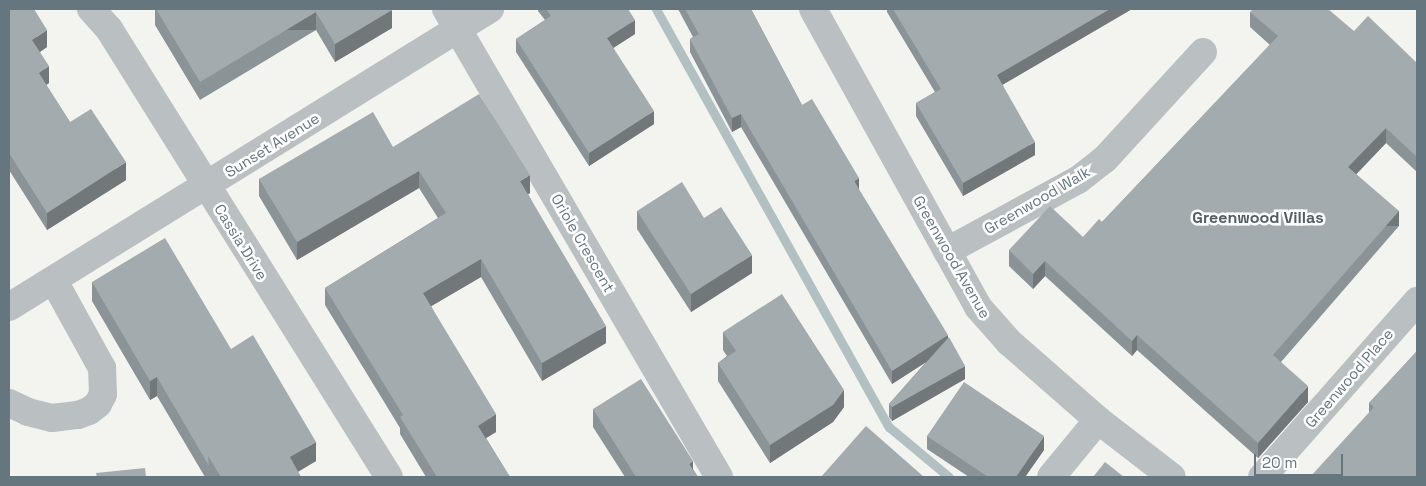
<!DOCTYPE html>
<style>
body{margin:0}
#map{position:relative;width:1426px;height:486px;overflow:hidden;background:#f3f3f0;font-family:"Space Grotesk",sans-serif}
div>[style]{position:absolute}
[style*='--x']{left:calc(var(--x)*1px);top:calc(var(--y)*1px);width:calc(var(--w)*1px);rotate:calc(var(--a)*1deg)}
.stream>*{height:9px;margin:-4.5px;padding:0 4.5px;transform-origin:4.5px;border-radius:4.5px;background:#b2c0c2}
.minor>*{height:28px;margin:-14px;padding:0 14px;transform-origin:14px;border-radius:14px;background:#babfc1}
.wall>*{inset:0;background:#8c9396}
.shaded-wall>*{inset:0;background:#72787a;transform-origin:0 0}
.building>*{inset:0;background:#a3abae}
span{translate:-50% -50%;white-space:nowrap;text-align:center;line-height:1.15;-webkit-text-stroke:5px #fff;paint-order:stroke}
.street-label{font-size:15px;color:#65767e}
.neighbourhood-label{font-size:16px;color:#525e64;font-weight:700}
.frame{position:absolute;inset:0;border:10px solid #65767e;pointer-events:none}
.scale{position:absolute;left:1254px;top:454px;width:89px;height:22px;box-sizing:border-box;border:2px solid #65767e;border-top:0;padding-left:6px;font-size:15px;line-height:18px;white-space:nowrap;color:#65767e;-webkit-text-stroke:4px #fff;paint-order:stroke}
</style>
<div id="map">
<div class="stream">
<i style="--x:656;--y:9;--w:479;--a:60.9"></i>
<i style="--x:889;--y:427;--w:78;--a:39.8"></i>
</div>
<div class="minor">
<i style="--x:91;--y:9;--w:27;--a:48"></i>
<i style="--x:109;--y:29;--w:528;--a:57.99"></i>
<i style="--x:446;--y:9;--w:542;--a:59.74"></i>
<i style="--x:813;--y:9;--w:341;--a:61"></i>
<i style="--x:978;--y:307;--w:47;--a:48.5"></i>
<i style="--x:1009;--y:342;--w:118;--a:41.2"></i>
<i style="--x:1098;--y:420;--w:93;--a:37.6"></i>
<i style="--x:947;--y:251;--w:149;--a:-28.5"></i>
<i style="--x:1078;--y:180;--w:34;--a:-38"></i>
<i style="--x:1105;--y:159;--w:145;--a:-47.5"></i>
<i style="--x:9;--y:307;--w:566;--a:-31.78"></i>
<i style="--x:9;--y:403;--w:21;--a:25"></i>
<i style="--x:28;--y:412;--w:25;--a:14"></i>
<i style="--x:52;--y:418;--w:26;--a:-7"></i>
<i style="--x:78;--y:415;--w:12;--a:-20"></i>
<i style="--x:89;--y:411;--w:11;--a:-38"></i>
<i style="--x:98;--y:404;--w:11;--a:-63"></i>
<i style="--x:103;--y:394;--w:26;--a:-92"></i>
<i style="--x:102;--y:368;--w:99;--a:-118.9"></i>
<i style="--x:1051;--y:477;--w:74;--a:-50.5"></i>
<i style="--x:1262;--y:477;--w:235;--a:-48.6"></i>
</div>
<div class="wall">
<i style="clip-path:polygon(9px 9px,47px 47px,40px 52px,49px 83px,46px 85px,70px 122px,126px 180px,47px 230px,9px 170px)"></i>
<i style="clip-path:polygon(155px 9px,391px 9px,392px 28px,335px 62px,316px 30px,200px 100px,155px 25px)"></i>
<i style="clip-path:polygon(538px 9px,628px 9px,635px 34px,613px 48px,654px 124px,589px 166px,516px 52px,516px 39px,545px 20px,538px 11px)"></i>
<i style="clip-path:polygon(678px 9px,751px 9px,802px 105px,859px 190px,948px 338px,965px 379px,892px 421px,889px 417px,889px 404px,926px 362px,892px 384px,741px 127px,732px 132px,690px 52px,690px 39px,693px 37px)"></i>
<i style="clip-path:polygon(887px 9px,1132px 9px,1002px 85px,1035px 155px,963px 196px,916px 116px,916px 103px,935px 92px,887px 12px)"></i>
<i style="clip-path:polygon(1250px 12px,1354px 31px,1417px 63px,1417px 172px,1386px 143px,1356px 174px,1399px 226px,1281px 362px,1308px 402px,1258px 458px,1137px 350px,1132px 356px,1045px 276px,1033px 289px,1009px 266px,1009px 250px,1083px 237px,1102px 222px,1270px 45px,1250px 27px)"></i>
<i style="clip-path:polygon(393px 147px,530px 193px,528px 194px,606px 343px,542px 381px,481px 277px,431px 306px,496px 432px,486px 438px,510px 477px,426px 477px,400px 434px,400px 428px,325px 305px,325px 288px,438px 218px,419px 188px,297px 260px,259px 196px,259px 179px)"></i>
<i style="clip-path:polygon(637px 211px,704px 218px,752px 273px,691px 312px,637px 229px)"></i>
<i style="clip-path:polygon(92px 282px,231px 349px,316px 461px,298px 472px,301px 477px,210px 477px,209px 476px,209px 477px,205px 477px,157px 396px,150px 400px,92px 301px)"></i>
<i style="clip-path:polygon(723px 332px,844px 407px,833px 422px,770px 463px,718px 381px,718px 363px,727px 356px,723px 350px)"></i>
<i style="clip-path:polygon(1417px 351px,1417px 477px,1369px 412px,1369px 403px)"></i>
<i style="clip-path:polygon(593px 409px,693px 469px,698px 477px,625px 477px,593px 427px)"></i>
<i style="clip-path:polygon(927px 436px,1044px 450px,1025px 477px,969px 477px,927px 449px)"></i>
</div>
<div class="shaded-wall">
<i style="clip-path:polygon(1110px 9px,1132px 9px,997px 88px,997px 75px)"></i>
<i style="clip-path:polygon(392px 10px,392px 28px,335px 62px,335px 44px)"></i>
<i style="left:316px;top:12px;width:18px;height:135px;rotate:90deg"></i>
<i style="clip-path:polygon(635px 20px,635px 34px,607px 52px,607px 38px)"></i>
<i style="clip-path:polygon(47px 30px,47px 47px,32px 57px,32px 40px)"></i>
<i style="clip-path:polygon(49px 66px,49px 83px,39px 90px,39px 73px)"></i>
<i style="clip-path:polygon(654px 111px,654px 124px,589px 166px,589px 153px)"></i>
<i style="clip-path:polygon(741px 114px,741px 127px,732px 132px,732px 118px)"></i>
<i style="clip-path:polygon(1386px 128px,1386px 143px,1348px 183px,1348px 167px)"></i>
<i style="clip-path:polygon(1035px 142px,1035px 155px,963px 196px,963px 183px)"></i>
<i style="clip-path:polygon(126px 162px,126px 180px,47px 230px,47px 213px)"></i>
<i style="clip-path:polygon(419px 171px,419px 188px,297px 260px,297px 242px)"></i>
<i style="clip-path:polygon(530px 175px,530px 193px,520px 199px,520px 181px)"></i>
<i style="clip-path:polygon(859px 178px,859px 191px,854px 181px)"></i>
<i style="left:1399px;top:211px;width:15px;height:191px;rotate:90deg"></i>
<i style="clip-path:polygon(752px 255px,752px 273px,691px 312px,691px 294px)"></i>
<i style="clip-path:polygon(481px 259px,481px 277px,423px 311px,423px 293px)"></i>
<i style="clip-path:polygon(1045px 261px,1045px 276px,1033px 289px,1033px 274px)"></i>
<i style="clip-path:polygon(606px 326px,606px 343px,542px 381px,542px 363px)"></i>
<i style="clip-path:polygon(948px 335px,948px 348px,892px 384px,892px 371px)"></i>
<i style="clip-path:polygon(1137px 335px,1137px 350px,1132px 356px,1132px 341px)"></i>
<i style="clip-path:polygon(965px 366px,965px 379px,892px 421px,892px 407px)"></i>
<i style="clip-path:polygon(157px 377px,157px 396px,150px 400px,150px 381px)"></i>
<i style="clip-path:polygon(1308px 386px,1308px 402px,1258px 458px,1258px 443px)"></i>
<i style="clip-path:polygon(844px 390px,844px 407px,833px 422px,770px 463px,770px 445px)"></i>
<i style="clip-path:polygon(496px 414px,496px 432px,478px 443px,478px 426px)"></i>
<i style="clip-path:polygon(1044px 436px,1044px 450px,1025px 477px,1016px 477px)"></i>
<i style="clip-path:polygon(316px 442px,316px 461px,290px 476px,290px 457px)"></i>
<i style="clip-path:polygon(693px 461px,693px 477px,689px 464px)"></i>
</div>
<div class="building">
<i style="clip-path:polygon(9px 9px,34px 9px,47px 30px,32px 40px,49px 66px,39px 73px,70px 122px,91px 109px,126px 162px,47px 213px,9px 153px)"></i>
<i style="clip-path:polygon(156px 9px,391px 9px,392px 10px,335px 44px,316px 12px,200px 82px)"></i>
<i style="clip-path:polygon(546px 9px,628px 9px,635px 20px,607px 38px,654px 111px,589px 153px,516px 39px,551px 16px)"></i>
<i style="clip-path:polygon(685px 9px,751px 9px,802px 105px,812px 99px,859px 178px,854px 181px,948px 335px,892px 371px,741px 114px,732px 118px,690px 39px,699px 34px)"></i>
<i style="clip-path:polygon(893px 9px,1110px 9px,997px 75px,1035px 142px,963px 183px,916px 103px,941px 89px)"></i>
<i style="clip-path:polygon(1253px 9px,1328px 9px,1354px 31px,1368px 16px,1417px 63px,1417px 157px,1386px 128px,1348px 167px,1399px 211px,1273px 355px,1308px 386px,1258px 443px,1137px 335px,1132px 341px,1045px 261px,1033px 274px,1009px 250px,1050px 206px,1083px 237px,1099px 219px,1102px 222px,1278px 36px,1250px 12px)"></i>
<i style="clip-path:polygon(479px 94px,530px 175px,520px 181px,606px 326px,542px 363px,481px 259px,423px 293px,496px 414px,478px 426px,510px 477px,437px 477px,400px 417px,403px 415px,325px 288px,446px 213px,419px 171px,297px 242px,259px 179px,373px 112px,393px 147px)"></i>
<i style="clip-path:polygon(682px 182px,704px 218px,721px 207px,752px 255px,691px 294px,637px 211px)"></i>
<i style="clip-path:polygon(165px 238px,231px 349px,253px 335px,316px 442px,290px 457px,301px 477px,221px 477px,208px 456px,209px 466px,157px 377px,150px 381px,92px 282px)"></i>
<i style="clip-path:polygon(782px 294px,844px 390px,833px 405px,770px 445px,718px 363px,736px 351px,723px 332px)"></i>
<i style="clip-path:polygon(949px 337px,965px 366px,892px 407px,889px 404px)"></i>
<i style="clip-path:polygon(1417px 351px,1417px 477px,1310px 477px,1374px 407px,1369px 403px)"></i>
<i style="clip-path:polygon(641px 379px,693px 461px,689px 464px,698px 477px,636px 477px,593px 409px)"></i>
<i style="clip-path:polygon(964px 382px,1044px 436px,1016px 477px,988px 477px,927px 436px)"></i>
<i style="clip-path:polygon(866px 426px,924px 477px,821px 477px)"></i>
<i style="clip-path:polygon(1105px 462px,1124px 477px,1093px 477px)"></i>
<i style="clip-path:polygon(145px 468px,146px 477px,97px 477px,96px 473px)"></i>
</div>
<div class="street-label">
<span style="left:272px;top:145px;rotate:-32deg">Sunset Avenue</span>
<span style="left:1037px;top:200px;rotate:-30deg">Greenwood Walk</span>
<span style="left:241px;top:242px;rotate:58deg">Cassia Drive</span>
<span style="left:583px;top:243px;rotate:60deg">Oriole Crescent</span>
<span style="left:952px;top:257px;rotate:60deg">Greenwood Avenue</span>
<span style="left:1349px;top:378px;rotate:-49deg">Greenwood Place</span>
</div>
<div class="neighbourhood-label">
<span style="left:1258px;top:218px">Greenwood Villas</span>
</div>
<div class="frame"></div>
<div class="scale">20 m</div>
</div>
